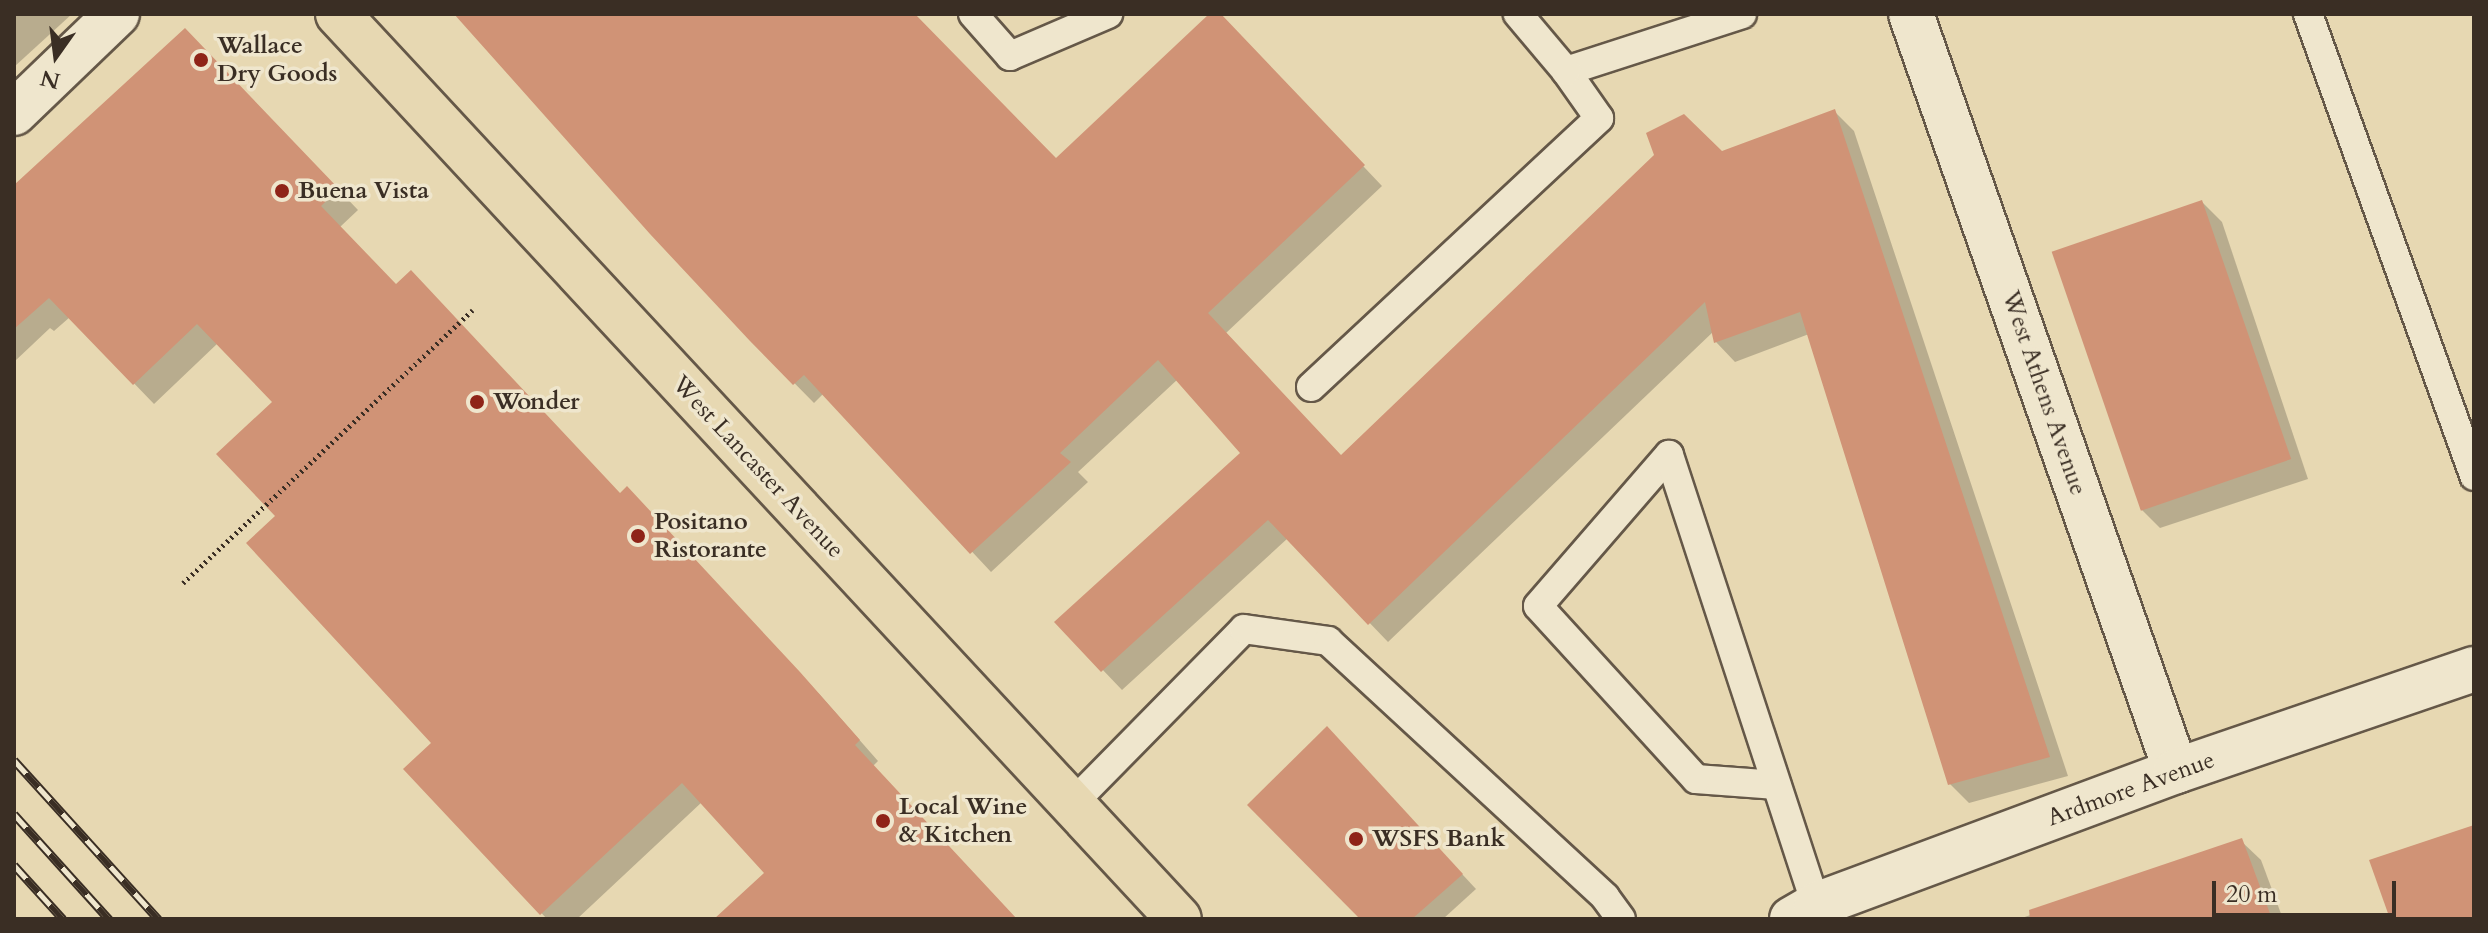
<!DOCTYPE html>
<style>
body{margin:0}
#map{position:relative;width:2488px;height:933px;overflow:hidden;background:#e7d8b2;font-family:Cardo,serif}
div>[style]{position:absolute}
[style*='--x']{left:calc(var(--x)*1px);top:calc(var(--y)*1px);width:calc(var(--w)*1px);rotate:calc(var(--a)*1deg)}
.shadow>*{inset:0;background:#0003}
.building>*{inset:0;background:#d09376;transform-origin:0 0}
.path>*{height:5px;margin-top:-2.5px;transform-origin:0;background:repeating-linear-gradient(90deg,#3a2e24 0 2px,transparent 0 6px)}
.roads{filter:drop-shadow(2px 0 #655848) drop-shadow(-2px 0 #655848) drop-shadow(0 2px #655848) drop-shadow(0 -2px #655848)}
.service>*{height:28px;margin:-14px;padding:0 14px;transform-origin:14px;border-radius:14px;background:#efe6cd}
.minor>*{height:44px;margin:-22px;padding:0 22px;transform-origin:22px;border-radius:22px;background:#efe6cd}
.tertiary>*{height:44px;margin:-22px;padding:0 22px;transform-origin:22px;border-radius:22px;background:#efe6cd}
.trunk>*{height:44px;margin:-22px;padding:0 22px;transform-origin:22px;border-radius:22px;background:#e7d8b2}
.rail>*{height:9px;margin-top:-4.5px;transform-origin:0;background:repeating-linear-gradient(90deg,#efe6cd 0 18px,#3a2e24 0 36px);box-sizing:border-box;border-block:2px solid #3a2e24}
.dots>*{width:22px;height:22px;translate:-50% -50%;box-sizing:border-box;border:4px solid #efe6cd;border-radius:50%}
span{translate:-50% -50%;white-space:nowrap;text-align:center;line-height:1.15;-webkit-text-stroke:7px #efe6cd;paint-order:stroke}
.poi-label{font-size:24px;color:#3a2e24;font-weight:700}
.left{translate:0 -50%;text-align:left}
.street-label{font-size:24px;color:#3a2e24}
.frame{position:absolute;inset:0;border:16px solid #3a2e24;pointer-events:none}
.north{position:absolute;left:16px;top:16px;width:80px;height:80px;-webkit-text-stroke:6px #efe6cd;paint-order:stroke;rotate:194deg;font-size:22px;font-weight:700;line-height:32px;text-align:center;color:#3a2e24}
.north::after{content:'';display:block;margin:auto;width:28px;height:36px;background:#3a2e24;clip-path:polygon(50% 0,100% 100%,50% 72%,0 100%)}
.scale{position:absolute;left:2212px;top:881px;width:184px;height:36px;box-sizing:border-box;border:4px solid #3a2e24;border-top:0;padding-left:10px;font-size:24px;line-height:28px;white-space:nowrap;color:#3a2e24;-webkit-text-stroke:6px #efe6cd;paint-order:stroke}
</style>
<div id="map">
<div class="shadow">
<i style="clip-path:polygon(14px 14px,72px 14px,14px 67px)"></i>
<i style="clip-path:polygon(457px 14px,878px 14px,1056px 161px,1212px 14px,1219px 14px,1382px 186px,1226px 333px,1341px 457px,1721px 153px,1835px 112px,1854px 131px,2068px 776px,1969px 803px,1950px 784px,1809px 334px,1735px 362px,1716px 342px,1714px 331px,1388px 642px,1288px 538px,1122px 690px,1057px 622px,1243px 454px,1178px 379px,1078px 472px,1088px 482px,991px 572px,824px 393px,814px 403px,751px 339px)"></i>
<i style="clip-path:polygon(205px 50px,358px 210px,340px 227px,396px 286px,620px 495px,646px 509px,820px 695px,878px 761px,873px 766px,1016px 919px,717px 919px,767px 873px,702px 802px,577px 919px,547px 919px,406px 769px,434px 744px,278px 516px,274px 402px,218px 343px,154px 404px,70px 317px,54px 331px,50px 328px,14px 362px,14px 188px)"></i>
<i style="clip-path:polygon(2202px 202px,2222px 222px,2308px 479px,2160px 528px,2140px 508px)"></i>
<i style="clip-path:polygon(1341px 744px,1476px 889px,1443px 919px,1363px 919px)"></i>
<i style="clip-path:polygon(2241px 841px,2261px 860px,2283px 919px,2019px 919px)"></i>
</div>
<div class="building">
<i style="clip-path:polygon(454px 14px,915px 14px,1056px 158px,1209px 14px,1221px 14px,1365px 165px,1208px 313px,1341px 455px,1654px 155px,1646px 133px,1684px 114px,1722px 151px,1835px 109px,2050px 757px,1948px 785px,1800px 312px,1714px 343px,1705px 302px,1368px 625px,1268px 520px,1101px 672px,1054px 622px,1240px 453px,1158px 360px,1060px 453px,1071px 462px,970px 554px,804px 375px,793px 385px,750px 341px,650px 234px)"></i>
<i style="clip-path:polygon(185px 28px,339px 189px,321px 206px,396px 284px,411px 270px,620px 493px,627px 486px,800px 672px,860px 740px,855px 745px,1017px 919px,714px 919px,764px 873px,682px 783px,540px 915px,403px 769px,431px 743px,246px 543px,275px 516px,216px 454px,272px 402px,197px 324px,133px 385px,49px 298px,14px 329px,14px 185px)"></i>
<i style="left:2202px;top:200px;width:274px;height:159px;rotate:71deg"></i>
<i style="clip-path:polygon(1327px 726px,1463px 874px,1412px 919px,1360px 919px,1247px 805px)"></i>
<i style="clip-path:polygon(2474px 825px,2474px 919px,2390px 919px,2369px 860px)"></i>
<i style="clip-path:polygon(2242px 838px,2272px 919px,2030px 919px,2029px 910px)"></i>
</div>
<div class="path">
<i style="--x:183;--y:583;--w:398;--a:-43.3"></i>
</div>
<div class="roads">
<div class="service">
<i style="--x:973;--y:14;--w:56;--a:48.6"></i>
<i style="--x:1010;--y:56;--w:107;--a:-23.2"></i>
<i style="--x:2308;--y:14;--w:491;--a:70.2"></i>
<i style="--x:1566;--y:71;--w:185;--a:-17.9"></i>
<i style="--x:1311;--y:387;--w:394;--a:-43"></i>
<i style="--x:1599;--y:118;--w:57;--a:-125.1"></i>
<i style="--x:1566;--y:71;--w:75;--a:-130.1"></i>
<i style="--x:1776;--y:785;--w:80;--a:-175.7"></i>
<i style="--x:1696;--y:779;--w:234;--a:-132.4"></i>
<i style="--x:1538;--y:606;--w:200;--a:-49.1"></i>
<i style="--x:1669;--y:455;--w:473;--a:71.9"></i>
<i style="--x:1072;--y:804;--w:245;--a:-45.5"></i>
<i style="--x:1244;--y:629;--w:85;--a:8.1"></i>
<i style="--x:1328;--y:641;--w:377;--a:42.7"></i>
<i style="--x:1605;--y:897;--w:27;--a:54"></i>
</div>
<div class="minor">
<i style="--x:1911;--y:14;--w:802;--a:70.71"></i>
</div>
<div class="tertiary">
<i style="--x:14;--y:113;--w:143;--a:-43.9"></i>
<i style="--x:1792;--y:919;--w:28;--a:-30"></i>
<i style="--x:1816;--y:905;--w:384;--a:-20.4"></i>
<i style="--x:2176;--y:771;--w:315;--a:-18.9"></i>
</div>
<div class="trunk">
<i style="--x:338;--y:14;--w:1235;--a:47.1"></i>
</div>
</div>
<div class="rail">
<i style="--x:14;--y:760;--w:215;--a:47.8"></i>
<i style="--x:14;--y:814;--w:142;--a:47.9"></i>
<i style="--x:14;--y:865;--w:73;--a:47.8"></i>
</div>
<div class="dots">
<i style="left:201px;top:60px;background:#8f2418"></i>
<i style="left:282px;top:191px;background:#8f2418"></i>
<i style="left:477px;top:402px;background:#8f2418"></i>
<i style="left:638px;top:536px;background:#8f2418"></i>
<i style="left:883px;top:821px;background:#8f2418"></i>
<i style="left:1356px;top:839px;background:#8f2418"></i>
</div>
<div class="poi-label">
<span class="left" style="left:217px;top:60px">Wallace<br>Dry Goods</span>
<span class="left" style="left:298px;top:191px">Buena Vista</span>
<span class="left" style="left:493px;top:402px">Wonder</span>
<span class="left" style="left:654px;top:536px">Positano<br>Ristorante</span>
<span class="left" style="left:899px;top:821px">Local Wine<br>&amp; Kitchen</span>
<span class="left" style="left:1372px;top:839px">WSFS Bank</span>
</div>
<div class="street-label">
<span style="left:2044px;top:393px;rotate:71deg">West Athens Avenue</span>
<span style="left:758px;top:467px;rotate:47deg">West Lancaster Avenue</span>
<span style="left:2131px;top:789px;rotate:-20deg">Ardmore Avenue</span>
</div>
<div class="frame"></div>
<div class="north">N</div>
<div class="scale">20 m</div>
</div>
